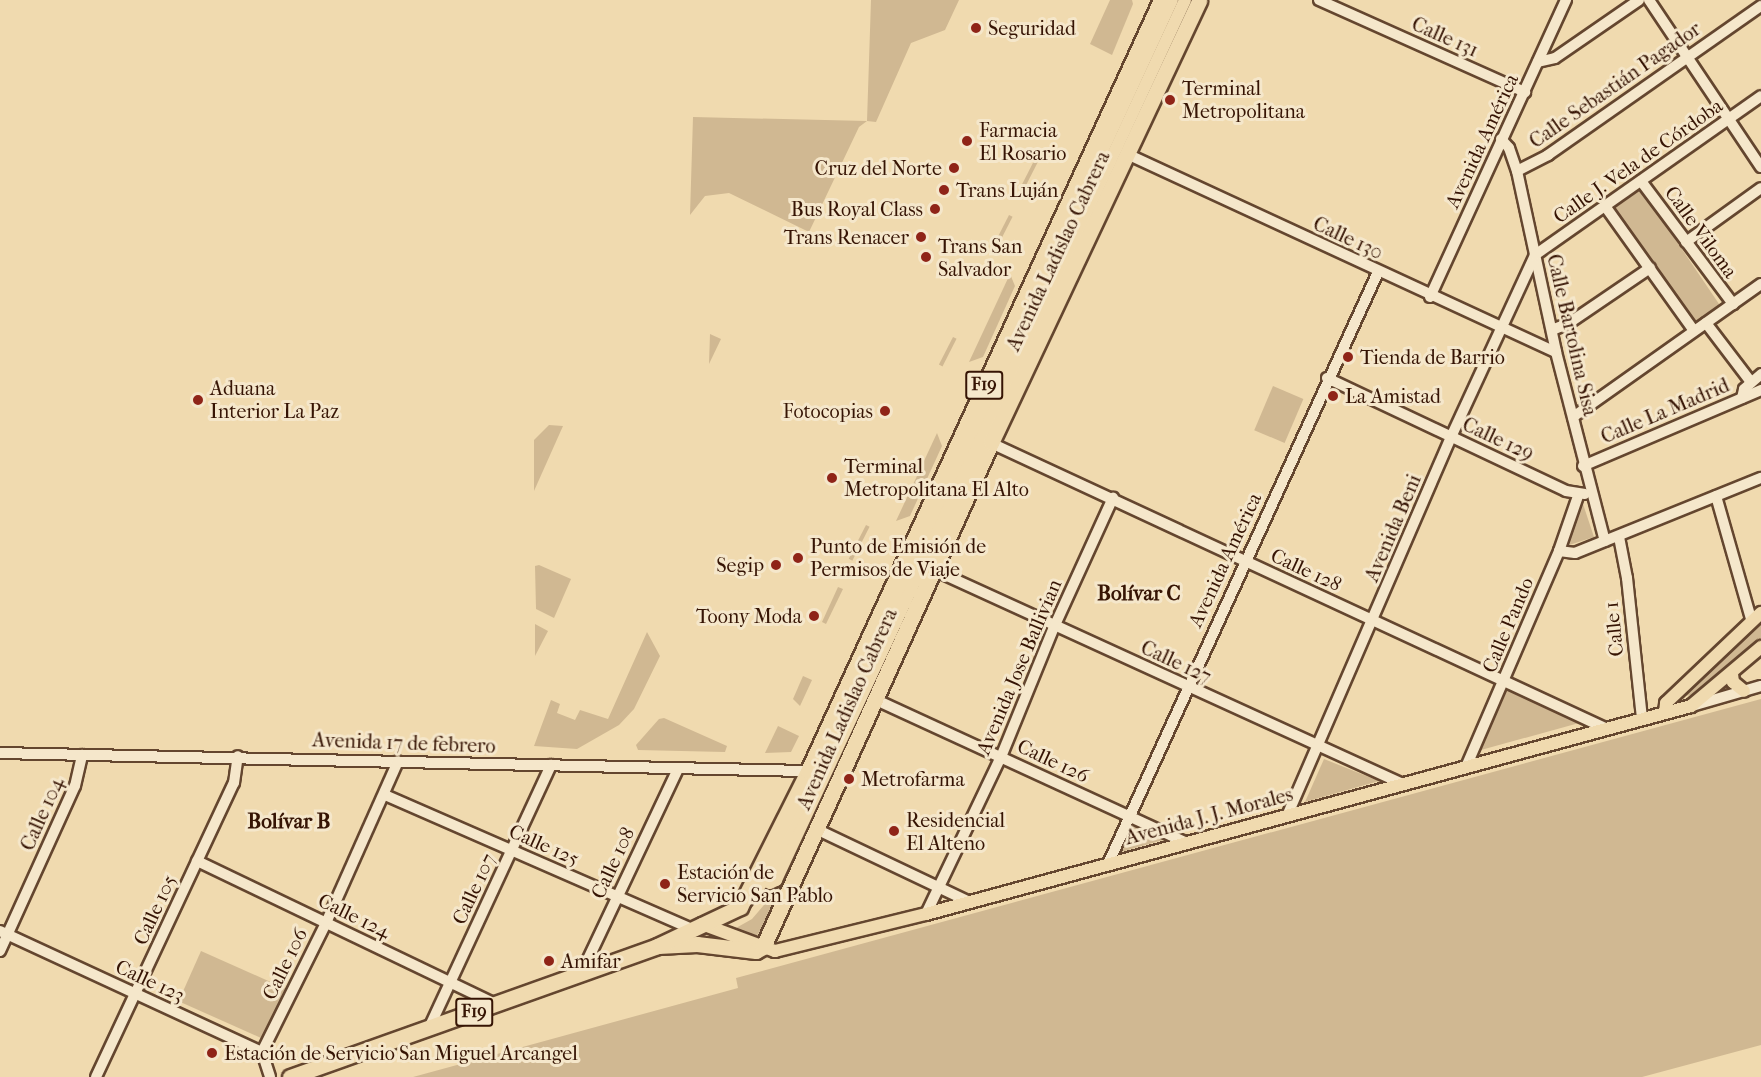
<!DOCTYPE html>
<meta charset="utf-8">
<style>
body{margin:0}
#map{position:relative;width:1761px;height:1077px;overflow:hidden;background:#f0daaf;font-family:"IM FELL French Canon",serif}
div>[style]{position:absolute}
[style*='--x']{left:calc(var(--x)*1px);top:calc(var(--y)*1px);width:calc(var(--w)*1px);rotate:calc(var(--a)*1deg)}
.green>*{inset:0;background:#d0b892;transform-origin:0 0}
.roads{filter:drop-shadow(2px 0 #64462f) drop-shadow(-2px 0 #64462f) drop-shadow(0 2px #64462f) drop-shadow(0 -2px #64462f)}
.minor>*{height:10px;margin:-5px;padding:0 5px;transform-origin:5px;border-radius:5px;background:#f5e7cb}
.major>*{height:12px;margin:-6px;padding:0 6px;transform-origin:6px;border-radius:6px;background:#f0daaf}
.highway>*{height:15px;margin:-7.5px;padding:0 7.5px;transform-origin:7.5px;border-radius:7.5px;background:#f0daaf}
.dots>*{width:16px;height:16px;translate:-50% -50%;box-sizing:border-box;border:3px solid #f5e7cb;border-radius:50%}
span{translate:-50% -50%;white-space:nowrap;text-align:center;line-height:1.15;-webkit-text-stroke:6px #f5e7cb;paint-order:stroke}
.shield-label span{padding:2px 4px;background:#f5e7cb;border:2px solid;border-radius:4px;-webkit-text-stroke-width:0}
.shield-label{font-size:18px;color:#361404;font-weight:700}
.poi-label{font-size:20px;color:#361404}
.left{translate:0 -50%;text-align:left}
.right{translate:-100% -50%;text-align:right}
.street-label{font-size:20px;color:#361404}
.neighbourhood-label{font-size:21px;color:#361404;font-weight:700}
</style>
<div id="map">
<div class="green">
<i style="clip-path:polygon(871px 0,959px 0,945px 30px,911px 43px,876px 122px,867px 121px,859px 127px,809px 232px,729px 193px,705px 196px,690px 215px,693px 117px,867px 121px)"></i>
<i style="clip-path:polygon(1110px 0,1132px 0,1133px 4px,1112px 55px,1090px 44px)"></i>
<i style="left:1038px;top:153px;width:4px;height:39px;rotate:27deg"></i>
<i style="left:1638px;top:184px;width:147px;height:32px;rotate:56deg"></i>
<i style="left:1009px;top:215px;width:4px;height:39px;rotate:27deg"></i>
<i style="clip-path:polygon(1010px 274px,1015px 286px,983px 357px,969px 362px)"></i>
<i style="clip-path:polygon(710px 334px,721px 339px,709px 364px)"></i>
<i style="left:953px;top:337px;width:4px;height:31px;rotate:27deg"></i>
<i style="left:1273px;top:386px;width:33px;height:48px;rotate:23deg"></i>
<i style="clip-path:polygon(549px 425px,563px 426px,534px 491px,534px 440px)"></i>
<i style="clip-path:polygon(937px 433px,942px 446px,910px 516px,896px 521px)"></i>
<i style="clip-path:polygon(1583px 504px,1594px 537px,1566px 546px)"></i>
<i style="left:866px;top:525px;width:4px;height:38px;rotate:27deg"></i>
<i style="clip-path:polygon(539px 565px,571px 579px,554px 618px,536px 609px,535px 566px)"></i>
<i style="clip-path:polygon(838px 587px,843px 589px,826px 624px,822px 622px)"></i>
<i style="clip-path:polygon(1761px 620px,1761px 641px,1702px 694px,1684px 696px,1683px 692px)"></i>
<i style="clip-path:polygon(535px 624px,548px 631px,535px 656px)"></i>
<i style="clip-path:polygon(647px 632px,660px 656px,634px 709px,619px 725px,577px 749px,534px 746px,551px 700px,560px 704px,557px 713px,575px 720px,580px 710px,608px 719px)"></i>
<i style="clip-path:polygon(803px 676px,812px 680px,800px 706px,793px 699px)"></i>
<i style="clip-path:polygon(1507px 689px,1579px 723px,1481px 750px)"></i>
<i style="clip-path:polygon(1761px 699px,1761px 1045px,1642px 1077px,413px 1077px,738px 988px,736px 978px)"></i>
<i style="clip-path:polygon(664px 718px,727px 746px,725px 752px,638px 750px,636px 745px,659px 719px)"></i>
<i style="clip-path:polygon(778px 726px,799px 736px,791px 752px,765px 753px)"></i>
<i style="clip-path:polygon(844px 750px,764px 928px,757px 935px,743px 933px,736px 928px,752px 919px,775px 892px)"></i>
<i style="clip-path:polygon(1324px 759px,1379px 781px,1305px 802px)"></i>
<i style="clip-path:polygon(1134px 824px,1163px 840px,1121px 852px)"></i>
<i style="left:201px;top:951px;width:92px;height:55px;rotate:24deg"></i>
</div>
<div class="roads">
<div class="minor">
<i style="--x:1319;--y:0;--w:226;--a:24.1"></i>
<i style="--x:1649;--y:0;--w:201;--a:56.2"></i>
<i style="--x:1538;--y:62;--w:17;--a:-13"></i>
<i style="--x:1555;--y:58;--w:102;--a:-34.6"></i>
<i style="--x:1501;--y:139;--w:12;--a:48"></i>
<i style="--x:1509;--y:148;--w:24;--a:71"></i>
<i style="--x:1517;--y:171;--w:185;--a:77.8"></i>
<i style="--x:1556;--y:352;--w:195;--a:75.5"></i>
<i style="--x:1127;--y:154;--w:472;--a:24.8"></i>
<i style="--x:1517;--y:171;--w:35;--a:-27"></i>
<i style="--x:1548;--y:155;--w:260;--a:-35"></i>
<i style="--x:1641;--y:181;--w:154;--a:53.2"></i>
<i style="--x:1605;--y:206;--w:153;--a:54.5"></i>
<i style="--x:1686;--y:242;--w:92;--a:-35.8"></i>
<i style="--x:1430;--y:297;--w:327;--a:-65.4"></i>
<i style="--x:1706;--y:323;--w:74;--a:52.7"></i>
<i style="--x:1552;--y:330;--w:18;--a:-22"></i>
<i style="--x:1569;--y:323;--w:98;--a:-34.2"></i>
<i style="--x:1327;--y:378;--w:264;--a:25.3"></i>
<i style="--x:1566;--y:491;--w:19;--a:9"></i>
<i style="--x:1742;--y:398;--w:9;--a:-77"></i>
<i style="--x:1744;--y:389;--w:23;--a:-41"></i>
<i style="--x:1573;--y:417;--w:230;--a:-35.3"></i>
<i style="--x:991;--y:443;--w:679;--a:24.9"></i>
<i style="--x:1583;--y:466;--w:194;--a:-23.1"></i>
<i style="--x:1716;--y:496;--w:131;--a:74.1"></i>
<i style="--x:1619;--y:537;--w:42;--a:79"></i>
<i style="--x:1627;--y:578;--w:142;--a:83.9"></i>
<i style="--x:1559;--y:551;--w:16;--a:7"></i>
<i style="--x:1575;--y:553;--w:201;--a:-22"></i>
<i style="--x:934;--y:570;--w:516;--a:24.53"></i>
<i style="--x:874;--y:699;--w:342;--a:24.7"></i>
<i style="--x:1692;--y:706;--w:72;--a:-16.2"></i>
<i style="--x:0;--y:753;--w:808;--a:1.28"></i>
<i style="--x:1466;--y:767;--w:235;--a:-66.7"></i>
<i style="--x:1559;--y:551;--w:58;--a:-70.9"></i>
<i style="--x:385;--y:795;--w:332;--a:23.6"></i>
<i style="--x:1287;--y:816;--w:413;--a:-66.6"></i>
<i style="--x:1451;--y:437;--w:200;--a:-65.2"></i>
<i style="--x:1535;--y:255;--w:276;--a:-35.1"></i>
<i style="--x:816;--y:829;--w:170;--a:25.4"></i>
<i style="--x:197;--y:861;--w:331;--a:25.6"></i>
<i style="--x:1108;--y:864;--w:651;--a:-65.48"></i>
<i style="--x:926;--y:914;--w:174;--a:-64.5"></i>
<i style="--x:1001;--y:757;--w:143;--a:-67.8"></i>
<i style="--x:1055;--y:625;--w:140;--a:-65.5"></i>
<i style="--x:0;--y:931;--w:289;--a:24.8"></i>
<i style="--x:262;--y:1052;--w:26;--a:72"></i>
<i style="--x:0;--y:951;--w:181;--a:-65.6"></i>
<i style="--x:75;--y:786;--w:32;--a:-77"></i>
<i style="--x:581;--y:974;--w:227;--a:-64.7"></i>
<i style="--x:429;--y:1028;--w:290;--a:-65.1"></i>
<i style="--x:262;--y:1052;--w:144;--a:-63.6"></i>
<i style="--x:326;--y:923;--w:177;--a:-66"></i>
<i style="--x:96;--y:1077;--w:325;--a:-64.9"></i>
<i style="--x:234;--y:783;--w:27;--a:-82"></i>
</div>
<div class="major">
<i style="--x:1732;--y:674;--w:8;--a:83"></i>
<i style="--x:1733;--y:682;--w:14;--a:39"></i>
<i style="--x:1665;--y:713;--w:10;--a:-84"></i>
<i style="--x:1666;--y:703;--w:131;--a:-43.5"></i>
<i style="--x:830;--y:740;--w:815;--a:-65.2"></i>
<i style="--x:766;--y:878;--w:6;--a:51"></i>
<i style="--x:770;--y:883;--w:7;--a:-27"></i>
<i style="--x:776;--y:880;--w:970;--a:-65.07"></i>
<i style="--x:742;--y:905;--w:36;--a:-48"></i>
<i style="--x:766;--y:878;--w:115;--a:-65.2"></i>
<i style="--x:702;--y:924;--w:78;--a:20.3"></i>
<i style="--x:775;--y:951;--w:155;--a:-13.8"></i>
<i style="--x:926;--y:914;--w:793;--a:-15.21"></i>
<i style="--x:1691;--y:706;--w:92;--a:-40.1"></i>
</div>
<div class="highway">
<i style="--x:658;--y:946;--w:39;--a:-3"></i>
<i style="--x:697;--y:944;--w:59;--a:6.8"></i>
<i style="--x:756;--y:951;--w:8;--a:-30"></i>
<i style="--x:763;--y:947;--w:553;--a:-65.66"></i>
<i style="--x:991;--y:443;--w:489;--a:-64.8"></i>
<i style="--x:290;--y:1077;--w:390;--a:-19.6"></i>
<i style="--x:657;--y:946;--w:92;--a:-25.2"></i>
<i style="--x:740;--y:907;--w:152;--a:-63.4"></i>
<i style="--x:808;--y:771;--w:848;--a:-65.4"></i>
</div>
</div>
<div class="dots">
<i style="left:976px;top:28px;background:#8f2418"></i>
<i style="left:1170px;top:100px;background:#8f2418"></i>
<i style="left:967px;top:141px;background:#8f2418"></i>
<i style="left:954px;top:168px;background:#8f2418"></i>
<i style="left:944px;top:190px;background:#8f2418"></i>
<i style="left:935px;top:209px;background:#8f2418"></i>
<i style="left:921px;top:237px;background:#8f2418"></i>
<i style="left:926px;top:257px;background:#8f2418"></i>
<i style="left:1348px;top:357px;background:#8f2418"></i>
<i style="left:1333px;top:396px;background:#8f2418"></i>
<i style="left:198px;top:400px;background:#8f2418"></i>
<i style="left:885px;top:411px;background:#8f2418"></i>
<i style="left:832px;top:478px;background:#8f2418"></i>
<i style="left:798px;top:558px;background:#8f2418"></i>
<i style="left:776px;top:565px;background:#8f2418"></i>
<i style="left:814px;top:616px;background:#8f2418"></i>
<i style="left:849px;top:779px;background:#8f2418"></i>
<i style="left:894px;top:831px;background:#8f2418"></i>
<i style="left:665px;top:884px;background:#8f2418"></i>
<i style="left:549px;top:961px;background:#8f2418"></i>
<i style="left:212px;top:1053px;background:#8f2418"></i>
</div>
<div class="shield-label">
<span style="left:984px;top:385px">F19</span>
<span style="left:474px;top:1012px">F19</span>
</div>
<div class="poi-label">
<span class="left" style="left:988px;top:28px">Seguridad</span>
<span class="left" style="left:1182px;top:100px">Terminal<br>Metropolitana</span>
<span class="left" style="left:979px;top:142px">Farmacia<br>El Rosario</span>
<span class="right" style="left:942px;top:168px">Cruz del Norte</span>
<span class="left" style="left:956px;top:190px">Trans Luján</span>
<span class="right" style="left:923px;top:209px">Bus Royal Class</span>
<span class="right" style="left:909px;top:237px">Trans Renacer</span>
<span class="left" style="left:938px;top:258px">Trans San<br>Salvador</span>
<span class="left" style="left:1360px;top:357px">Tienda de Barrio</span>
<span class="left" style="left:210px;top:400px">Aduana<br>Interior La Paz</span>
<span class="left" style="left:1345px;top:396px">La Amistad</span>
<span class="right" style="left:873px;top:411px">Fotocopias</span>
<span class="left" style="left:844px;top:478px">Terminal<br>Metropolitana El Alto</span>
<span class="left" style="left:810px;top:558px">Punto de Emisión de<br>Permisos de Viaje</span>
<span class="right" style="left:764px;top:565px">Segip</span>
<span class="right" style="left:802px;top:616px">Toony Moda</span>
<span class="left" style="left:861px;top:779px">Metrofarma</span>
<span class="left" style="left:906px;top:832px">Residencial<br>El Alteno</span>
<span class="left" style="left:677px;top:884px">Estación de<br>Servicio San Pablo</span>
<span class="left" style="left:561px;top:961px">Amifar</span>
<span class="left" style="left:224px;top:1053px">Estación de Servicio San Miguel Arcangel</span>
</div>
<div class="street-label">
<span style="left:1445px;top:37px;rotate:24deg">Calle 131</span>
<span style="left:1615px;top:85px;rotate:-35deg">Calle Sebastián Pagador</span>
<span style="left:1482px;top:141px;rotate:-65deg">Avenida América</span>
<span style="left:1638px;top:161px;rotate:-35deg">Calle J. Vela de Córdoba</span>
<span style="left:1701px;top:232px;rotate:54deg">Calle Viloma</span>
<span style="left:1348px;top:238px;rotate:25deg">Calle 130</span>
<span style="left:1058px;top:251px;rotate:-65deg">Avenida Ladislao Cabrera</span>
<span style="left:1572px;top:335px;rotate:77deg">Calle Bartolina Sisa</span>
<span style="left:1665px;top:411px;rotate:-23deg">Calle La Madrid</span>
<span style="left:1498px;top:439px;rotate:25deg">Calle 129</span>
<span style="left:1393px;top:528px;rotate:-67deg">Avenida Beni</span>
<span style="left:1225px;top:560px;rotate:-65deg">Avenida América</span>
<span style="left:1306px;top:570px;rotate:25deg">Calle 128</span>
<span style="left:1508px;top:625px;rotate:-67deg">Calle Pando</span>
<span style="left:1614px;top:629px;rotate:-96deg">Calle 1</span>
<span style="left:1176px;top:662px;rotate:25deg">Calle 127</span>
<span style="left:1019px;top:667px;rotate:-67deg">Avenida Jose Ballivian</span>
<span style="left:847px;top:709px;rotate:-66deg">Avenida Ladislao Cabrera</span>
<span style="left:404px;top:743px;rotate:2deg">Avenida 17 de febrero</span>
<span style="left:1053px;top:761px;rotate:25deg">Calle 126</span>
<span style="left:42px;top:814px;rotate:-66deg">Calle 104</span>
<span style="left:1209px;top:816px;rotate:-15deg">Avenida J. J. Morales</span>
<span style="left:544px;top:845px;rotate:24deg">Calle 125</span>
<span style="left:613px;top:863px;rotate:-65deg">Calle 108</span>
<span style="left:474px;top:889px;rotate:-65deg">Calle 107</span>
<span style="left:155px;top:910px;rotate:-65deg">Calle 105</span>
<span style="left:354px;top:916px;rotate:26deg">Calle 124</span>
<span style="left:285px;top:964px;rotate:-64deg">Calle 106</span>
<span style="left:150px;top:981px;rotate:25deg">Calle 123</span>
</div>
<div class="neighbourhood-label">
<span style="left:1139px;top:593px">Bolívar C</span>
<span style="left:289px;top:821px">Bolívar B</span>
</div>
</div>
